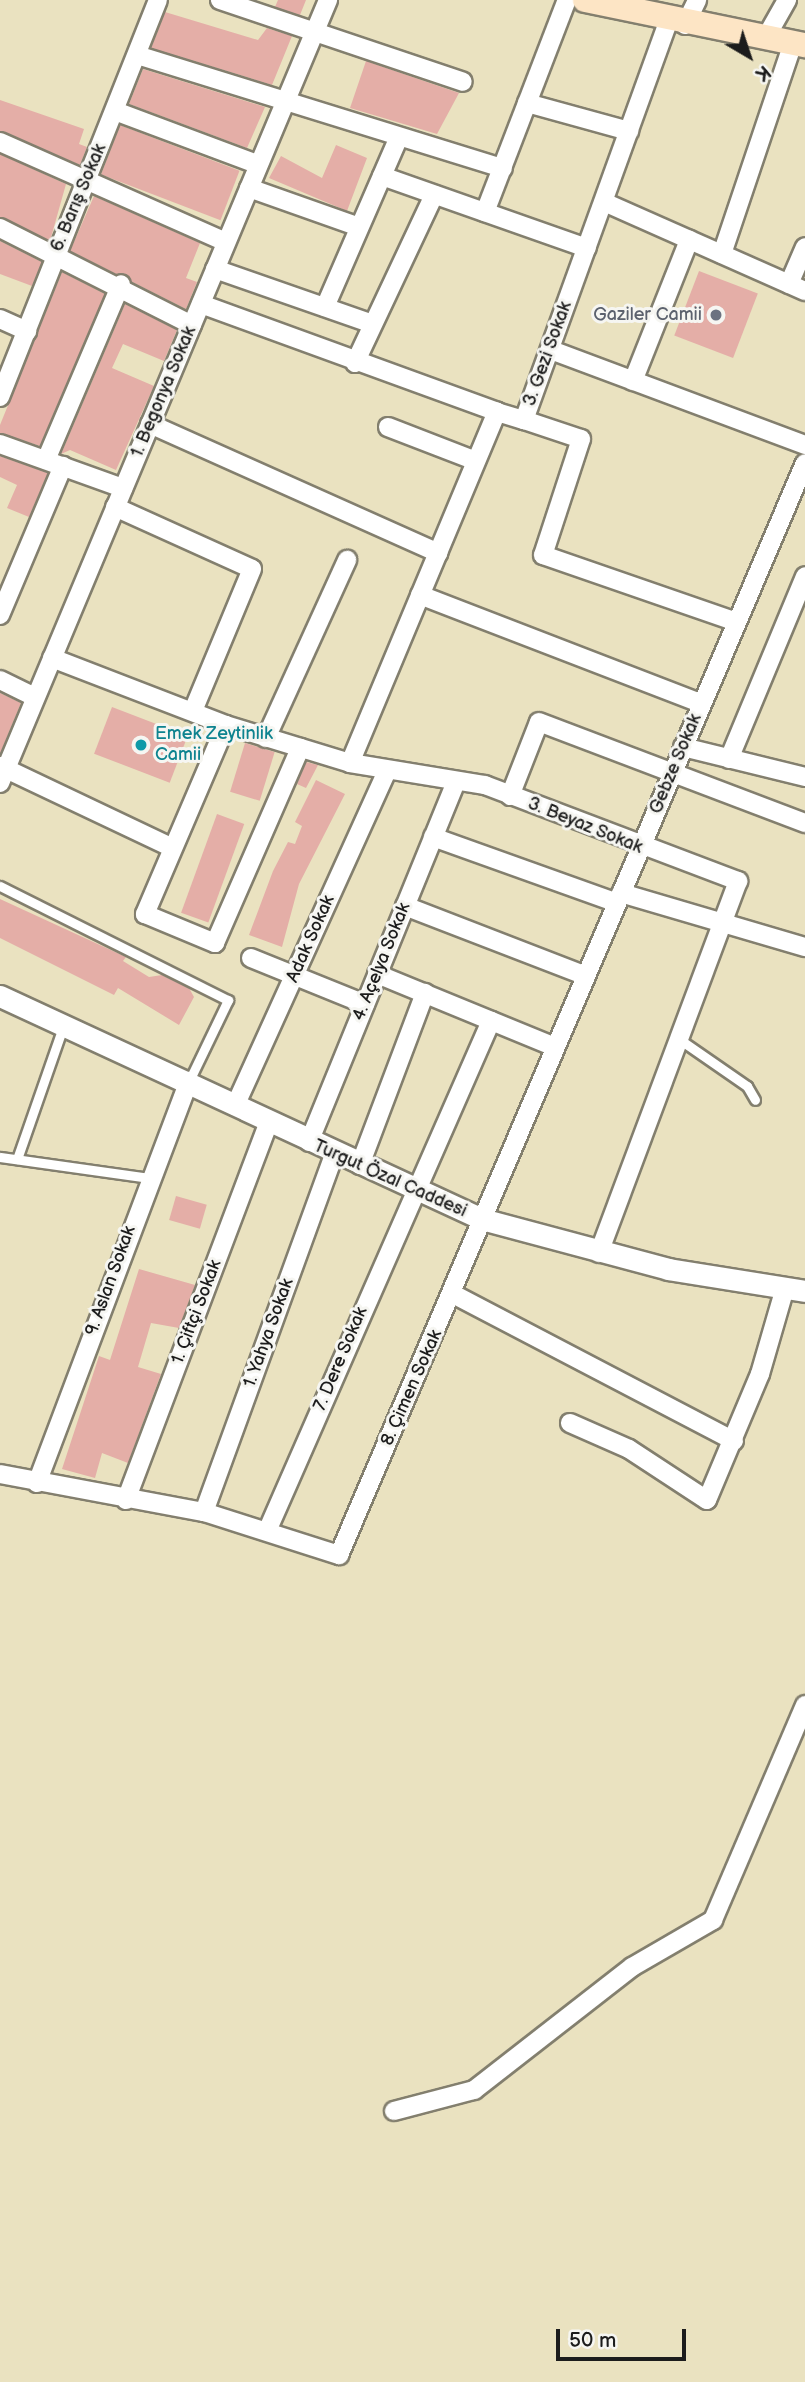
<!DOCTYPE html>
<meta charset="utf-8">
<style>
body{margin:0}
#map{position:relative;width:805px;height:2382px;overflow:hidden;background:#eae2c0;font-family:"Balsamiq Sans",sans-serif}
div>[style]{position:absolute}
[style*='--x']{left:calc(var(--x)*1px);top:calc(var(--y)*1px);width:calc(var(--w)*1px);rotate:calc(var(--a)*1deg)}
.building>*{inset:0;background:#e4aea7;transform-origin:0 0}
.roads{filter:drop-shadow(2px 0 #837f6e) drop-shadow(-2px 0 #837f6e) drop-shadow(0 2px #837f6e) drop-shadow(0 -2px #837f6e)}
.service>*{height:9px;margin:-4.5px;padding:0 4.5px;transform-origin:4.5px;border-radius:4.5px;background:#fff}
.minor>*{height:18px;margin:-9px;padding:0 9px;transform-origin:9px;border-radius:9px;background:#fff}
.tertiary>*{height:21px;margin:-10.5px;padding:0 10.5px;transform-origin:10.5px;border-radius:10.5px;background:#fff}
.secondary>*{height:24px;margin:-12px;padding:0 12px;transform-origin:12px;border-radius:12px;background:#fde5c5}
.dots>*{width:19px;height:19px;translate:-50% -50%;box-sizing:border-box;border:4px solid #f6f6f2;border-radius:50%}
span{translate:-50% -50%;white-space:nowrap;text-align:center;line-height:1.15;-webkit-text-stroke:6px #f6f6f2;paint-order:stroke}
.street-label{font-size:18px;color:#1c1c1c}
.worship-label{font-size:18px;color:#5b616d}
.right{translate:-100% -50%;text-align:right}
.culture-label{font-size:18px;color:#0d838f}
.left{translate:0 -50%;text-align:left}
.north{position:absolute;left:714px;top:21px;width:70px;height:70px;-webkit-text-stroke:5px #f6f6f2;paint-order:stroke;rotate:141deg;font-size:19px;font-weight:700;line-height:28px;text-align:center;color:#1c1c1c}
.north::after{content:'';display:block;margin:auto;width:24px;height:32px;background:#1c1c1c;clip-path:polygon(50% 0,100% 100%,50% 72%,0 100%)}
.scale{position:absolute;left:556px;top:2329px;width:130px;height:32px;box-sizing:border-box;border:4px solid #1c1c1c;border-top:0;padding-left:9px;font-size:21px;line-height:24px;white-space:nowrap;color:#1c1c1c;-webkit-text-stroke:5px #f6f6f2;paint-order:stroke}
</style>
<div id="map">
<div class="building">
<i style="clip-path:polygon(278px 0,306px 0,300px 15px,275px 7px)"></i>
<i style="clip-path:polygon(165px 12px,258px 40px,267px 28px,292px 36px,272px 85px,151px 48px)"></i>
<i style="clip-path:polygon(366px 61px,459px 93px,437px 134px,350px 108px)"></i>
<i style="clip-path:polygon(143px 69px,265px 107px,247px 148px,129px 104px)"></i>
<i style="clip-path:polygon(0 100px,84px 129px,79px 144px,87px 147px,80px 165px,0 131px)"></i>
<i style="left:120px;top:125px;width:128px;height:53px;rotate:21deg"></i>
<i style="clip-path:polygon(336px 145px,367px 158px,347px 211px,269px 178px,281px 156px,322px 178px)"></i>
<i style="clip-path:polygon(0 154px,66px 184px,50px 241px,0 217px)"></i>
<i style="clip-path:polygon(94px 196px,200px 243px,186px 278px,197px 282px,186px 309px,70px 251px)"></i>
<i style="clip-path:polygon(0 241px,42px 262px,32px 286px,0 274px)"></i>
<i style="left:699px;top:271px;width:63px;height:69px;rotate:21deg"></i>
<i style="clip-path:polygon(62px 272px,105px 294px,40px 446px,0 433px,0 425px)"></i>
<i style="clip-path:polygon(125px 304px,177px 330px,164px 361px,123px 344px,112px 368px,154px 386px,116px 470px,70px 450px,61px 454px)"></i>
<i style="clip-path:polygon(0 456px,48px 473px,29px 517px,7px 508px,17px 485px,0 477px)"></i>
<i style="clip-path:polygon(0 693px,21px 703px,0 754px)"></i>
<i style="left:112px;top:707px;width:81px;height:50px;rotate:21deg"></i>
<i style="left:245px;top:743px;width:31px;height:51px;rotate:17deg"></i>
<i style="clip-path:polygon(306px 762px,318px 765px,306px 788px,297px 784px)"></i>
<i style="clip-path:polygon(316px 780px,345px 794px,299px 884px,282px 947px,249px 935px,273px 871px,288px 842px,295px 844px,302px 826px,295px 822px)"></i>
<i style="left:217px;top:814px;width:29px;height:105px;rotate:20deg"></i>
<i style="clip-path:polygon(0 899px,126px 957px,123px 961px,149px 977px,162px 975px,189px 988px,194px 997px,179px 1025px,118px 988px,114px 995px,0 938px)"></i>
<i style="left:176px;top:1196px;width:32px;height:25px;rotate:16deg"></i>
<i style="clip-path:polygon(139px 1269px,195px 1285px,179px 1328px,151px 1323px,138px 1367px,161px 1374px,128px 1463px,102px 1453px,95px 1478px,62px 1469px,99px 1356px,110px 1360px)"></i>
</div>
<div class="roads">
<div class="service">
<i style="--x:0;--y:886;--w:255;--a:26.6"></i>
<i style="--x:228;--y:1000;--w:90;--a:115.7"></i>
<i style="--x:679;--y:1039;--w:83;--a:34.7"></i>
<i style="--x:747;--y:1086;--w:16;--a:60"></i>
<i style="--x:0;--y:1157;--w:150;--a:8"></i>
<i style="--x:17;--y:1159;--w:143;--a:-70.8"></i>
</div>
<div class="minor">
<i style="--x:220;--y:0;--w:256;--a:18.6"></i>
<i style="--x:685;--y:25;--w:28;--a:-64"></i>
<i style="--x:765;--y:39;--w:45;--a:-60.6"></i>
<i style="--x:137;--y:55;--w:383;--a:17.2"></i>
<i style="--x:527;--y:103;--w:106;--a:15.4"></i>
<i style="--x:115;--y:111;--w:152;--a:20.5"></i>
<i style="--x:0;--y:142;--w:247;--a:23.9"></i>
<i style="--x:382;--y:176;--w:217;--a:19.4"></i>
<i style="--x:249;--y:188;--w:117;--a:19.5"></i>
<i style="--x:604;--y:202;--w:220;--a:23.9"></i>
<i style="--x:485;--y:212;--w:227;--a:-68.9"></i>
<i style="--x:0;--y:228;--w:215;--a:26.8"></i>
<i style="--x:722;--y:254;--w:223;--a:-71.4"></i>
<i style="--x:215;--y:269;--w:167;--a:19.2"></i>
<i style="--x:789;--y:284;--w:40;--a:-66.6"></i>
<i style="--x:201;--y:304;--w:315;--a:20"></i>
<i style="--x:325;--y:307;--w:185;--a:-66.5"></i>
<i style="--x:0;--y:319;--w:30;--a:24"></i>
<i style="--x:551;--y:350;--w:271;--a:20.5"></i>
<i style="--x:355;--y:363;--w:186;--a:-64.8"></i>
<i style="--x:633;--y:381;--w:152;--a:-68.3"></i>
<i style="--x:0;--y:397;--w:427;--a:-68.3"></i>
<i style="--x:524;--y:420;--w:60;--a:18.4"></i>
<i style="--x:581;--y:439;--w:122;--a:108.1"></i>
<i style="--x:543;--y:555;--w:205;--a:19.1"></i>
<i style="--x:150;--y:424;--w:316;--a:24.1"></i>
<i style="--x:388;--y:427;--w:94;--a:21.1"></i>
<i style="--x:0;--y:444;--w:131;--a:19.7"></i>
<i style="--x:46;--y:460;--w:191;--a:-66.9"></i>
<i style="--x:115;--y:507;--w:150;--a:24.3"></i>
<i style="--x:252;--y:569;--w:154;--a:112.6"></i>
<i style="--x:420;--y:595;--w:302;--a:21.1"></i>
<i style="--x:0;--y:615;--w:162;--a:-67.1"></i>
<i style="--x:52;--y:658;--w:186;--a:21.1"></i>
<i style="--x:226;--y:725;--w:130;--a:17"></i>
<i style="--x:350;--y:763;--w:137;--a:9.3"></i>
<i style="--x:485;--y:785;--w:271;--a:20.8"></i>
<i style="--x:738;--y:881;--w:397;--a:110.5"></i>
<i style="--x:0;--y:680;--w:39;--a:26"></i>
<i style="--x:226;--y:725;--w:206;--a:113.2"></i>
<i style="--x:145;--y:914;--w:76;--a:22.5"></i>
<i style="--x:215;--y:943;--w:213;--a:-66.4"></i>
<i style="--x:266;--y:738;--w:196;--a:-65.5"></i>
<i style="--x:683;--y:747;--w:126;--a:13.8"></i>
<i style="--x:729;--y:759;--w:198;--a:-67.4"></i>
<i style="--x:350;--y:763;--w:381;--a:-67.3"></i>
<i style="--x:497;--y:412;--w:28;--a:17"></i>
<i style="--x:524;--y:420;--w:423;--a:-70.1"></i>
<i style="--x:0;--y:766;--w:191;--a:25.4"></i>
<i style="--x:0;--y:783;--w:849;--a:-67.27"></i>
<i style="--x:510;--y:796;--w:79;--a:-68.6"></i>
<i style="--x:539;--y:722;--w:285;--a:20.8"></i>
<i style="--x:433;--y:837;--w:195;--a:19.7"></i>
<i style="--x:621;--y:893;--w:192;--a:16.4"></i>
<i style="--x:405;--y:906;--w:194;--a:21.1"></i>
<i style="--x:251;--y:958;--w:123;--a:22"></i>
<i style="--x:377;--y:974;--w:192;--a:22.3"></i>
<i style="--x:235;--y:1106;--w:368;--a:-65.6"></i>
<i style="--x:309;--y:1142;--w:390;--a:-67.8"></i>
<i style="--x:360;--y:1165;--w:184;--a:-69.3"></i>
<i style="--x:453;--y:1294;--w:317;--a:27.6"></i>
<i style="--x:570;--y:1423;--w:64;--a:23.8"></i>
<i style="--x:629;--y:1449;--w:93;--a:33.2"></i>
<i style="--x:707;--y:1500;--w:137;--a:-67.2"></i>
<i style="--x:760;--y:1374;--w:90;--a:-73.8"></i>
<i style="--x:0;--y:1474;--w:208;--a:10.6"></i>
<i style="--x:204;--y:1512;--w:142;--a:17.7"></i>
<i style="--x:339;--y:1555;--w:1187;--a:-66.89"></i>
<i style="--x:37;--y:1483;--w:430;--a:-69.3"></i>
<i style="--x:126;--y:1500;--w:402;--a:-69.3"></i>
<i style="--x:204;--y:1512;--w:381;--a:-70"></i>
<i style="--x:268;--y:1529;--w:555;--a:-66.3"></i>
<i style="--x:394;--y:2111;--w:83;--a:-14.7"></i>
<i style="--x:474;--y:2090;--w:200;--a:-37.9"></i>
<i style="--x:632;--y:1967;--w:94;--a:-30.1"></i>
<i style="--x:713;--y:1920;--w:234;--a:-66.8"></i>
</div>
<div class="tertiary">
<i style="--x:0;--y:996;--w:531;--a:24.83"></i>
<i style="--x:482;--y:1219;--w:193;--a:15"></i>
<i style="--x:668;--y:1269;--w:139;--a:9.1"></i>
</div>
<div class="secondary">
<i style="--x:585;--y:0;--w:225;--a:11.6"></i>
</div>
</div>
<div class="dots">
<i style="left:716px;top:315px;background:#6b7280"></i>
<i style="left:141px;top:745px;background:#0f9aa8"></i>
</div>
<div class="street-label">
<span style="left:79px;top:198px;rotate:-67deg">6. Barış Sokak</span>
<span style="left:548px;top:354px;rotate:-70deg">3. Gezi Sokak</span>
<span style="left:164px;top:392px;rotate:-67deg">1. Begonya Sokak</span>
<span style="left:676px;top:764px;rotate:-67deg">Gebze Sokak</span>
<span style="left:585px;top:826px;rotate:22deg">3. Beyaz Sokak</span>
<span style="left:311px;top:939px;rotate:-66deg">Adak Sokak</span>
<span style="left:382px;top:962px;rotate:-68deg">4. Açelya Sokak</span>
<span style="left:390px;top:1179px;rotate:24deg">Turgut Özal Caddesi</span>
<span style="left:111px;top:1281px;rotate:-70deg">9. Aslan Sokak</span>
<span style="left:197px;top:1312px;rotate:-69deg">1. Çiftçi Sokak</span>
<span style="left:269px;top:1333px;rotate:-70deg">1. Yahya Sokak</span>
<span style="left:341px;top:1359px;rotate:-67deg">7. Dere Sokak</span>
<span style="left:412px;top:1388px;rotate:-66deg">8. Çimen Sokak</span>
</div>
<div class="worship-label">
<span class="right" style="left:702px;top:315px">Gaziler Camii</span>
</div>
<div class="culture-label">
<span class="left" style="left:155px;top:745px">Emek Zeytinlik<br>Camii</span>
</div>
<div class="north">K</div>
<div class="scale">50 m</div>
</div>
